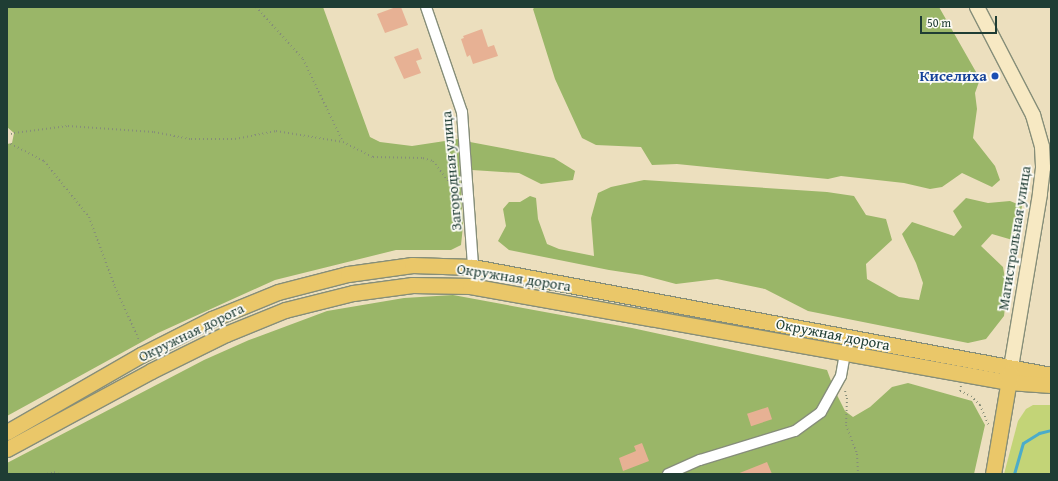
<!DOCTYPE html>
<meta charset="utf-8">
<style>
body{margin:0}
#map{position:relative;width:1058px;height:481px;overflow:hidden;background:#ecdfbe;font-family:"Gentium Book Plus",serif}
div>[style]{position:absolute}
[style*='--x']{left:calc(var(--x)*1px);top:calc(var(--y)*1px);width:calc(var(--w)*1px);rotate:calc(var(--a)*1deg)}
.green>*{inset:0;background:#c3d477}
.forest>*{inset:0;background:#9ab668}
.stream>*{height:3px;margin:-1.5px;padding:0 1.5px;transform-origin:1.5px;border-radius:1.5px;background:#4bacca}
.building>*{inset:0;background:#e7b194;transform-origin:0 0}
.path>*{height:2px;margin-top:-1px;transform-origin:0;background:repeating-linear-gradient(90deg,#868e79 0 1px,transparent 0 4px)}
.roads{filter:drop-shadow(1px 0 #868e79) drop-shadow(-1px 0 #868e79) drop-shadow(0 1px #868e79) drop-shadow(0 -1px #868e79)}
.minor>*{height:10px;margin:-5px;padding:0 5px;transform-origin:5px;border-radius:5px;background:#fff}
.secondary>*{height:14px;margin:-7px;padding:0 7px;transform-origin:7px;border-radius:7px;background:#f7e9c3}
.primary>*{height:15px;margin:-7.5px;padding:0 7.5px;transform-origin:7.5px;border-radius:7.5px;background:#eac769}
.dots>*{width:11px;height:11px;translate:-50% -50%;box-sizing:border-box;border:2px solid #fdfcf7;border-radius:50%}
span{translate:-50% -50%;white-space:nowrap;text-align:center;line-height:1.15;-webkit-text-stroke:3.5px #fdfcf7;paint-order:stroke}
.transit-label{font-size:15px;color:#164399;font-weight:700}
.right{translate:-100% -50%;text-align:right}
.street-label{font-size:15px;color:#1f3d34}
.frame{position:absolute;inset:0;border:8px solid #1f3d34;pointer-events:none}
.scale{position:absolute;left:920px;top:16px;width:77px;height:18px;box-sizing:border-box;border:2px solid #1f3d34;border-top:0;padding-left:5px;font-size:12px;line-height:14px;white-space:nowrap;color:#1f3d34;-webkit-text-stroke:3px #fdfcf7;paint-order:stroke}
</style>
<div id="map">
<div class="green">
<i style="clip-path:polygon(1033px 405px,1051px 405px,1051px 473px,1004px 474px,1018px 421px,1026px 409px)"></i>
</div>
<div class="forest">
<i style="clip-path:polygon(7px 7px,323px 7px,370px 137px,380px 142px,412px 146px,458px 139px,463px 226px,461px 245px,451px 250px,396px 250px,275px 280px,158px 333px,7px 416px,7px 144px,12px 143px,14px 133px,7px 127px)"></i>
<i style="clip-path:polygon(535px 7px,939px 7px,980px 79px,975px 93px,977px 109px,973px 138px,995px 166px,1000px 180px,992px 187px,962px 173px,942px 187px,930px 189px,904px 183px,841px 176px,828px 179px,677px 164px,652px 165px,641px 147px,596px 145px,582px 138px,555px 79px,533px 9px)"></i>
<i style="clip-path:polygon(470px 142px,554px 158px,575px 171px,573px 180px,541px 184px,519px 173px,472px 170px)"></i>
<i style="clip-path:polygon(644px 180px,827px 192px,854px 196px,866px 215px,886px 219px,892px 240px,866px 264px,867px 279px,899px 297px,919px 300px,923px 283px,916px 263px,902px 234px,912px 222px,954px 236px,962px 227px,953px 211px,966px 198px,988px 203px,1010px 201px,1022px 206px,1016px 241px,992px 234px,981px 246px,1003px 267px,1007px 290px,1004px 316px,986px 339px,968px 343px,808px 311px,765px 289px,717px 279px,676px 284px,642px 275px,609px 270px,509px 250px,498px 241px,506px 226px,503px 209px,509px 202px,520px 202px,530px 196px,536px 198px,538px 219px,547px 244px,559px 249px,594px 256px,591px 218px,598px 193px,611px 187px)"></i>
<i style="clip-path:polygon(453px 295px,632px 328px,827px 370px,834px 389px,845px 411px,853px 417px,870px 407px,892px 387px,908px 383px,972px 401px,985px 425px,974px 474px,7px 474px,7px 463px,204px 360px,249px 340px,327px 311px,404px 298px)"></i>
</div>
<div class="stream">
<i style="--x:1014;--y:474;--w:32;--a:-74"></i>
<i style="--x:1023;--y:443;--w:19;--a:-32"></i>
<i style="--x:1039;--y:433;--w:12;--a:-14"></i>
</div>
<div class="building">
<i style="clip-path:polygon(396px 7px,401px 7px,408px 25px,385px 33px,377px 14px)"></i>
<i style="clip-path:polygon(482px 29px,488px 47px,494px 45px,498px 56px,473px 64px,470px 55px,467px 57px,461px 39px,464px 38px,463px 36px)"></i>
<i style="clip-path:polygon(418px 48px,422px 59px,416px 61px,421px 73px,404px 79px,394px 57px)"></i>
<i style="left:768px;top:407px;width:13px;height:22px;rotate:72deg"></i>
<i style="clip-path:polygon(642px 443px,649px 461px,623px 471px,619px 458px,636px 451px,634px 446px)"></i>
<i style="clip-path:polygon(767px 462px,772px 474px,737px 474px)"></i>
</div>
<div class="path">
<i style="--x:256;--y:7;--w:70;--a:47.9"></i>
<i style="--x:303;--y:59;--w:92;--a:64.3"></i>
<i style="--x:7;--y:135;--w:7;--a:-16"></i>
<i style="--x:14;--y:133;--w:54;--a:-7.4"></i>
<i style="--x:68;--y:126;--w:86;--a:4"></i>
<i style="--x:154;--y:132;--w:38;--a:11"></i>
<i style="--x:191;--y:139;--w:44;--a:0"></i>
<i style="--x:235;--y:139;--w:42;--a:-11"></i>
<i style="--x:276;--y:131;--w:68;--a:9.3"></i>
<i style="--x:343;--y:142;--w:34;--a:27"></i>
<i style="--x:373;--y:157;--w:50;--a:1.1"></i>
<i style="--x:423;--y:158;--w:10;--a:17"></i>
<i style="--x:433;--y:161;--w:41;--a:52.9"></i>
<i style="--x:7;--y:142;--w:42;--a:27.2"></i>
<i style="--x:44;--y:161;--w:72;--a:51.2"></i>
<i style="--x:89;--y:217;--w:75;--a:69.6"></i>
<i style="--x:115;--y:287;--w:60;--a:65.6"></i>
<i style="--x:961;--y:386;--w:5;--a:101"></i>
<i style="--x:960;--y:391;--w:12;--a:24"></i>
<i style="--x:971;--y:396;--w:13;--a:45"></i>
<i style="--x:980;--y:405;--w:21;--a:67"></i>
<i style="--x:845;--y:391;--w:7;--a:74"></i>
<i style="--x:847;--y:398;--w:27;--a:92"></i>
<i style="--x:846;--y:425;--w:31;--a:69"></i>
<i style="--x:857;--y:454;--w:20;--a:87"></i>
<i style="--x:47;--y:474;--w:7;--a:-16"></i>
<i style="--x:54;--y:472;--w:5;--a:22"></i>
</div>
<div class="roads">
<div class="minor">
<i style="--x:426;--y:7;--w:111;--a:71.1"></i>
<i style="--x:462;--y:112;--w:155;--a:85.9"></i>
<i style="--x:668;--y:474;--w:35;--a:-24"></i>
<i style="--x:700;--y:460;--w:99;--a:-17"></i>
<i style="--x:795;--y:431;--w:32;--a:-36"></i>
<i style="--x:821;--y:412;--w:41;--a:-60.9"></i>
<i style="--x:841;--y:376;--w:23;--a:-80"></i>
</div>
<div class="secondary">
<i style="--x:977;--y:7;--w:122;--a:62.6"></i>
<i style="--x:1033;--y:115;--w:33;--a:74"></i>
<i style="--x:1042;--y:147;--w:21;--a:87"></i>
<i style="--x:1043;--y:168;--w:26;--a:97"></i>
<i style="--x:1040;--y:194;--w:176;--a:99.5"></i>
</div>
<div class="primary">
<i style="--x:7;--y:432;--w:155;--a:-29.9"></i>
<i style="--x:141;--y:355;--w:80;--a:-26.9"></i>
<i style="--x:212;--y:319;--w:71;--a:-22.2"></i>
<i style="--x:278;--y:292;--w:72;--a:-14.4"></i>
<i style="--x:348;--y:274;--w:65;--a:-8"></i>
<i style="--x:412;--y:265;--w:61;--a:1.9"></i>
<i style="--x:473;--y:267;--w:588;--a:10.58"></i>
<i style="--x:7;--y:449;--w:164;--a:-28.4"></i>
<i style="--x:151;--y:371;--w:84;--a:-26.3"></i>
<i style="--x:226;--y:334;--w:64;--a:-22.1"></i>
<i style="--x:285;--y:310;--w:70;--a:-14"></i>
<i style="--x:353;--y:293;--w:60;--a:-7.7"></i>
<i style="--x:412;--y:285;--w:58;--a:1"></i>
<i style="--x:470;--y:286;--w:546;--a:10.12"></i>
<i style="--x:1008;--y:382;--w:43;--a:4"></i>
<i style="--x:993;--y:474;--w:102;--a:-80.4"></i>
</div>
</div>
<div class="dots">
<i style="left:995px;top:76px;background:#1a4fb4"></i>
</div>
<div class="transit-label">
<span class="right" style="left:987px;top:76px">Киселиха</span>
</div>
<div class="street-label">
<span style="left:451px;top:171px;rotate:-95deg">Загородная улица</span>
<span style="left:1014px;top:238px;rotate:-81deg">Магистральная улица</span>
<span style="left:514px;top:277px;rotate:9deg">Окружная дорога</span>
<span style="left:191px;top:332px;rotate:-26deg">Окружная дорога</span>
<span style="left:833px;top:334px;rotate:11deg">Окружная дорога</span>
</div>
<div class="frame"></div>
<div class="scale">50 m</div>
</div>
